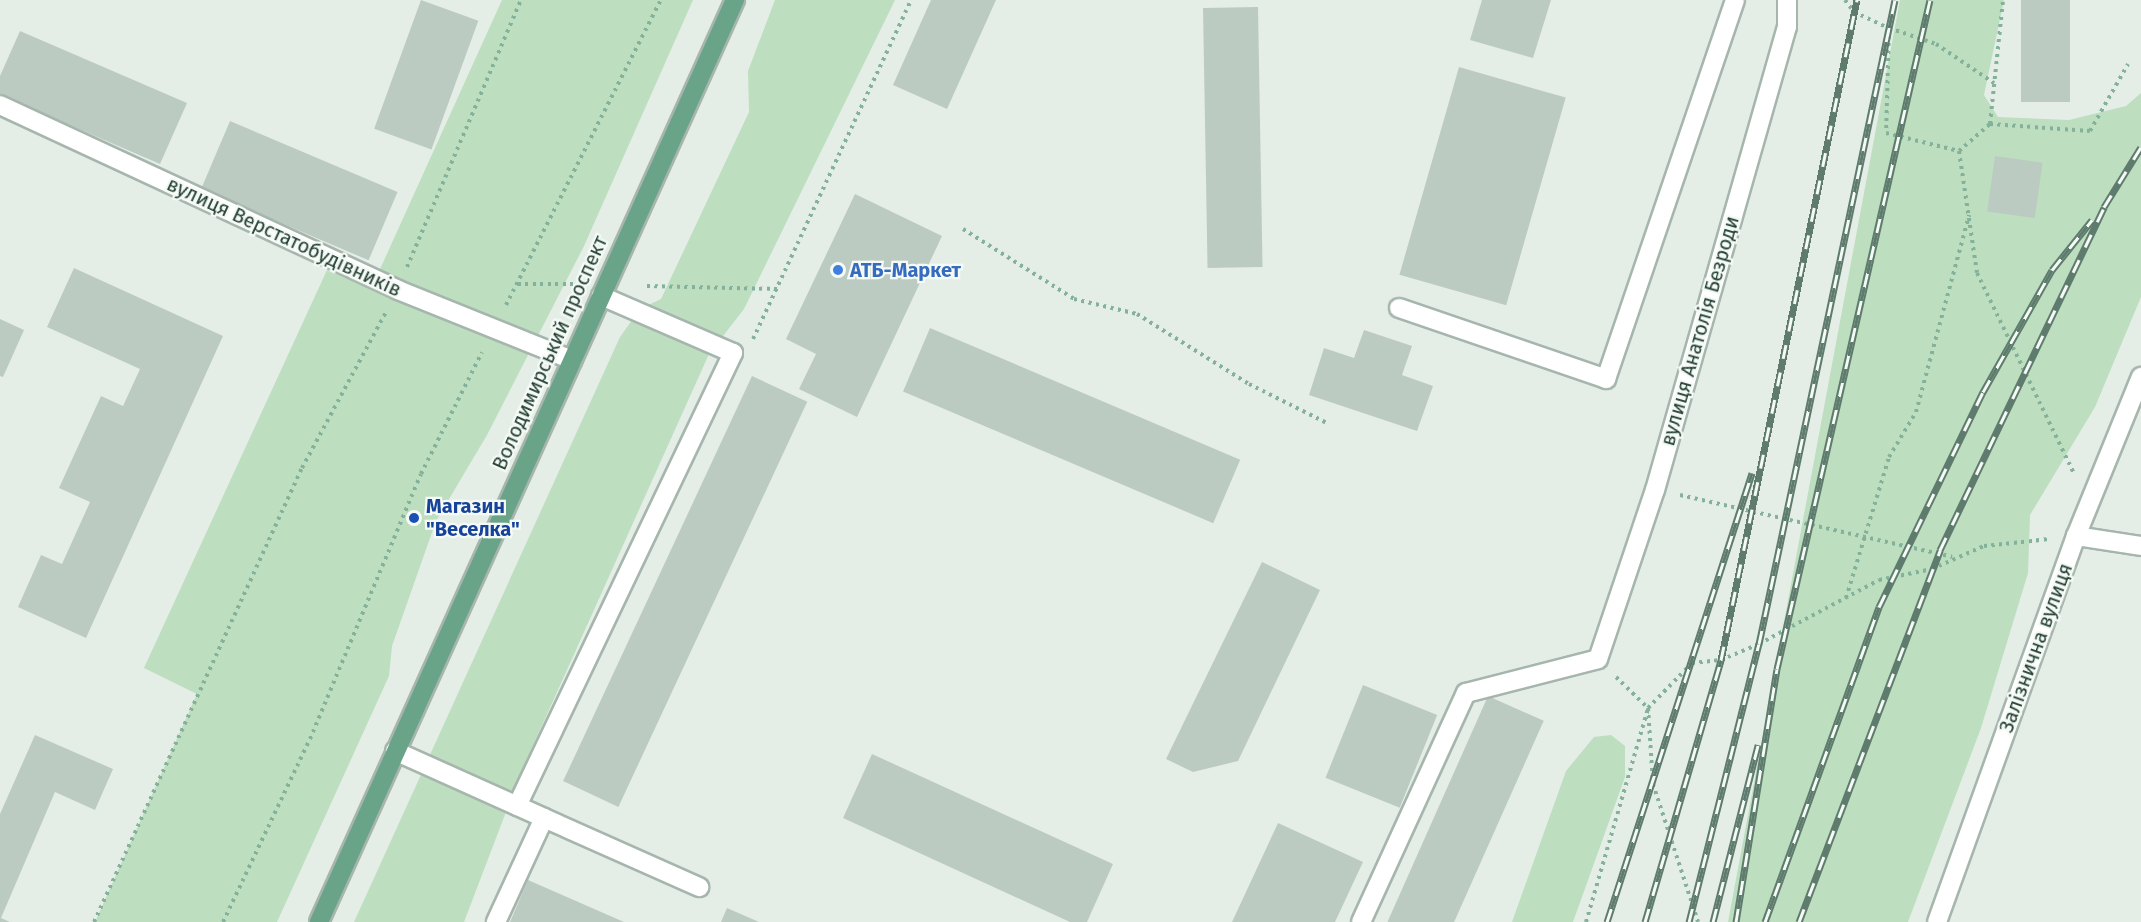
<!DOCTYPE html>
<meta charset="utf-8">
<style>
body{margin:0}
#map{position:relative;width:2141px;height:922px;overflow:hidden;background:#e4eee7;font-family:"Fira Sans",sans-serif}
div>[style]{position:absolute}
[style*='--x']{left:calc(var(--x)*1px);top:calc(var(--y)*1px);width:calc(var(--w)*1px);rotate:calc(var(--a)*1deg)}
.green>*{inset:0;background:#bddebf}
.building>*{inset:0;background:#bccbc2;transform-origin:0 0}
.path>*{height:4px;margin-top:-2px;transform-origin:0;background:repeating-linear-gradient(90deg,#84b19a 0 3px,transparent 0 7.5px)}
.roads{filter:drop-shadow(2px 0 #a6b6ad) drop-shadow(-2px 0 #a6b6ad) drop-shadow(0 2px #a6b6ad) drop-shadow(0 -2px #a6b6ad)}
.minor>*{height:18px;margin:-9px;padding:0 9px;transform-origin:9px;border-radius:9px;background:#fff}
.major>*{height:18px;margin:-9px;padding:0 9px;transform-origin:9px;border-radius:9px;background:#69a388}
.rail>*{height:7px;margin-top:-3.5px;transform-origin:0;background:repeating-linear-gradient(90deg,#f5faf6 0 14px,#5e7b6d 0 28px);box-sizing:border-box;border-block:2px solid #5e7b6d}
.dots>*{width:16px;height:16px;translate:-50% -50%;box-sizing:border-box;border:3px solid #f5faf6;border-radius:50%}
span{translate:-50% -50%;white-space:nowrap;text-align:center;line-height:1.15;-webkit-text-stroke:4.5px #f5faf6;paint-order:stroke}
.street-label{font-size:20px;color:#233f32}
.shop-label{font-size:20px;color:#366cbe;font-weight:700}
.left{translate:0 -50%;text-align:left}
.transit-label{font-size:20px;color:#164399;font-weight:700}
</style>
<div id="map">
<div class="green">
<i style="clip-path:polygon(502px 0,693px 0,584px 246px,487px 435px,436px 521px,392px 646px,389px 676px,277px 922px,95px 922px,197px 694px,144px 668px,327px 270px,371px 289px)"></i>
<i style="clip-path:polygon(775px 0,895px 0,744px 309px,709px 354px,522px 770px,464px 922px,354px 922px,620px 337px,640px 309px,661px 299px,749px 112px,748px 71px)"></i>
<i style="clip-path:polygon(1900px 0,2004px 0,1984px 95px,1998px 117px,2069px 120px,2126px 106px,2141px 93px,2141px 297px,2095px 407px,2030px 515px,2028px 573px,1981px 728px,1908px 922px,1728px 922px)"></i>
<i style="clip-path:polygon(1611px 735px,1625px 746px,1625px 777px,1573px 922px,1512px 922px,1566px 771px,1594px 737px)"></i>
</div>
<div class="building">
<i style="left:421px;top:0;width:61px;height:137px;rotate:20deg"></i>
<i style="clip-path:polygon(931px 0,996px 0,947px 109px,893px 85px)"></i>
<i style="clip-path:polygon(1482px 0,1551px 0,1533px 58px,1470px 40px)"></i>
<i style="left:2021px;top:0;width:49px;height:102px"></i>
<i style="left:1258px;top:7px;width:260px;height:55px;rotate:89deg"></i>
<i style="clip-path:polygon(20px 31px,187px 103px,160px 164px,0 95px,0 76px)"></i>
<i style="left:1459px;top:67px;width:111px;height:216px;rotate:16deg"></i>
<i style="left:230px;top:121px;width:182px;height:74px;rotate:23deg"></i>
<i style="left:1995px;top:156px;width:48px;height:56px;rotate:8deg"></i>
<i style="clip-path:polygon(855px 194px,942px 236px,857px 417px,799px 389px,816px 354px,786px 339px)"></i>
<i style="clip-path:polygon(74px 268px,223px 336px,86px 638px,18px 607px,41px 555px,62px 564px,90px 502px,59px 488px,101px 396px,123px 406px,140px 369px,47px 327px)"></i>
<i style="clip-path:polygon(0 319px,24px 330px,3px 377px,0 376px)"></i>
<i style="left:930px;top:328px;width:337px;height:69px;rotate:23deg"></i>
<i style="clip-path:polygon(1364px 330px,1412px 346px,1402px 375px,1433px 386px,1417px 431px,1309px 395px,1324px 348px,1354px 358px)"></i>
<i style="left:752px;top:376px;width:61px;height:447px;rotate:25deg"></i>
<i style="clip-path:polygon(1262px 562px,1320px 590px,1238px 761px,1193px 772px,1166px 759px)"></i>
<i style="left:1363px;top:685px;width:80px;height:100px;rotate:22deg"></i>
<i style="left:1488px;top:696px;width:61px;height:247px;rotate:24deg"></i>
<i style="clip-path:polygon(35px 735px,113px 769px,95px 810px,55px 792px,1px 918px,10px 922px,0 922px,0 814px)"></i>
<i style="clip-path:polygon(872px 754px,1113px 864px,1087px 922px,1070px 922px,843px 818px)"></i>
<i style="clip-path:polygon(1278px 823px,1363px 862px,1335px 922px,1232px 922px)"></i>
<i style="clip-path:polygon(528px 880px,624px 922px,510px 922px)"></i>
<i style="clip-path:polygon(727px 908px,759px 922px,721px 922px)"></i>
</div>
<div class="path">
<i style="--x:1845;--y:0;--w:15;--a:53"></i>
<i style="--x:1854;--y:12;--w:38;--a:25"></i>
<i style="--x:1889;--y:28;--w:105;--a:91.6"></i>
<i style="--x:1886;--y:133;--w:75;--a:13.9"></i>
<i style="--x:1959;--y:151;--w:41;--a:-41.1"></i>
<i style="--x:1990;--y:124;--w:100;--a:4"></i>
<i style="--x:2090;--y:131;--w:77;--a:-60.4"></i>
<i style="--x:1889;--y:28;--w:50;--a:18.8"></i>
<i style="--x:1936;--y:44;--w:70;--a:33.9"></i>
<i style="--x:1990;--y:124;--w:125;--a:-84"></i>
<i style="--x:1959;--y:151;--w:123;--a:81.6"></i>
<i style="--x:1977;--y:273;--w:221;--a:64.2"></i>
<i style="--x:963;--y:229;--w:131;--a:32.2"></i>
<i style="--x:1074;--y:299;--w:65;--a:13.4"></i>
<i style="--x:1137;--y:314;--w:132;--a:32"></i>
<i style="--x:1249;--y:384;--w:89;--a:26.6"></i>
<i style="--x:407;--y:267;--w:290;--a:-66.9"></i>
<i style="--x:518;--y:284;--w:62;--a:0"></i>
<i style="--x:647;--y:286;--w:130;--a:1.3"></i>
<i style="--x:506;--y:305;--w:342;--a:-63.1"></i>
<i style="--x:753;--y:339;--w:374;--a:-65"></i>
<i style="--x:1680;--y:495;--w:279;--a:12.8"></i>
<i style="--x:1846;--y:598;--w:147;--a:-73"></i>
<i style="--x:1889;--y:457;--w:52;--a:-59"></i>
<i style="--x:1916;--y:412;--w:204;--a:-74.9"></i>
<i style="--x:1616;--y:677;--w:45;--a:44.1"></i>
<i style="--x:1648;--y:708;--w:76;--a:86.2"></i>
<i style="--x:1653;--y:784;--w:145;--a:71.9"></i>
<i style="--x:94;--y:922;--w:499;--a:-65.4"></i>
<i style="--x:302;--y:468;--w:177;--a:-61.7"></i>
<i style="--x:223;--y:922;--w:203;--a:-64.6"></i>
<i style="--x:310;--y:739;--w:287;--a:-67.3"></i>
<i style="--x:421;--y:474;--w:136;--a:-63.4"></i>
<i style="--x:1586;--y:922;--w:223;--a:-73.8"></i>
<i style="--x:1648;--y:708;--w:63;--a:-45.6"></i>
<i style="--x:1692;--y:663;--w:29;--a:-6"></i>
<i style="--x:1721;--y:660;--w:41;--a:-22.8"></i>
<i style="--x:1759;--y:644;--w:136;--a:-28.1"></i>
<i style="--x:1879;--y:580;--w:54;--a:-11.7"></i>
<i style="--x:1932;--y:569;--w:57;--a:-23.9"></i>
<i style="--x:1984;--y:546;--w:65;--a:-6.1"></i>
</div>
<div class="roads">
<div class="minor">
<i style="--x:0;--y:105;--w:439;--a:24.9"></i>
<i style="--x:398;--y:290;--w:188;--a:21.9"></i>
<i style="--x:1399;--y:308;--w:219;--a:18.9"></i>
<i style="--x:1606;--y:379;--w:400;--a:-71.2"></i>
<i style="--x:2076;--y:536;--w:66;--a:8.7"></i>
<i style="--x:395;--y:751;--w:163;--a:24.2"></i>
<i style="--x:544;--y:818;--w:115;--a:114.8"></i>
<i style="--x:517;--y:806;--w:502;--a:-64.51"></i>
<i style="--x:733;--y:353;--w:144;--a:-156.6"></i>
<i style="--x:544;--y:818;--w:170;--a:24"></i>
<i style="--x:1361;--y:922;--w:252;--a:-65.4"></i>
<i style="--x:1466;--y:693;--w:136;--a:-14.4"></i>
<i style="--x:1598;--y:659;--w:178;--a:-71.4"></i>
<i style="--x:1655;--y:490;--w:481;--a:-74.1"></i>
<i style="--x:1787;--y:27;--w:27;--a:-90"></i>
<i style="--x:1937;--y:922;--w:410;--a:-70.2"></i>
<i style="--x:2076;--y:536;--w:172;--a:-67.8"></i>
</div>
<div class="major">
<i style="--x:319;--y:922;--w:1012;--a:-65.72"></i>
</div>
</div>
<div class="rail">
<i style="--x:1607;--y:922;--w:472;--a:-72.1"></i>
<i style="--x:1645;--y:922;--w:273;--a:-73.8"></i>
<i style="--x:1721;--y:660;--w:674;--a:-78.36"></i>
<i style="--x:1689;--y:922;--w:287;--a:-75.9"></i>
<i style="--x:1759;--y:644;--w:658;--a:-78.08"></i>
<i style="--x:1713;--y:922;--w:183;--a:-75.7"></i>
<i style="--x:1736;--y:922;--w:256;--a:-80.8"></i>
<i style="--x:1777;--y:669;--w:686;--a:-77.12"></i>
<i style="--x:1765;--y:922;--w:335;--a:-70.1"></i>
<i style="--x:1879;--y:607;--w:239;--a:-64.2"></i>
<i style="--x:1983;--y:392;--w:140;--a:-60.5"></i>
<i style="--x:2052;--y:270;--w:64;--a:-51.3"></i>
<i style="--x:1799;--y:922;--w:398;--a:-69.2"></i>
<i style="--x:1940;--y:550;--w:380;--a:-64.4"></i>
<i style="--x:2104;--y:207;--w:70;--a:-58.3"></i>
</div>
<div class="dots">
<i style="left:838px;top:270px;background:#3f7fe0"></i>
<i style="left:414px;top:518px;background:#1a4fb4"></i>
</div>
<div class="street-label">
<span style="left:284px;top:237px;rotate:25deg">вулиця Верстатобудівників</span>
<span style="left:1700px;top:331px;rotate:-74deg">вулиця Анатолія Безроди</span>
<span style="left:550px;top:353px;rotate:-66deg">Володимирський проспект</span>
<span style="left:2036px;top:648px;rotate:-70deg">Залізнична вулиця</span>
</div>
<div class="shop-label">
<span class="left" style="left:850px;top:270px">АТБ-Маркет</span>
</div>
<div class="transit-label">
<span class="left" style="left:426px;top:518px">Магазин<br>"Веселка"</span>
</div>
</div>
